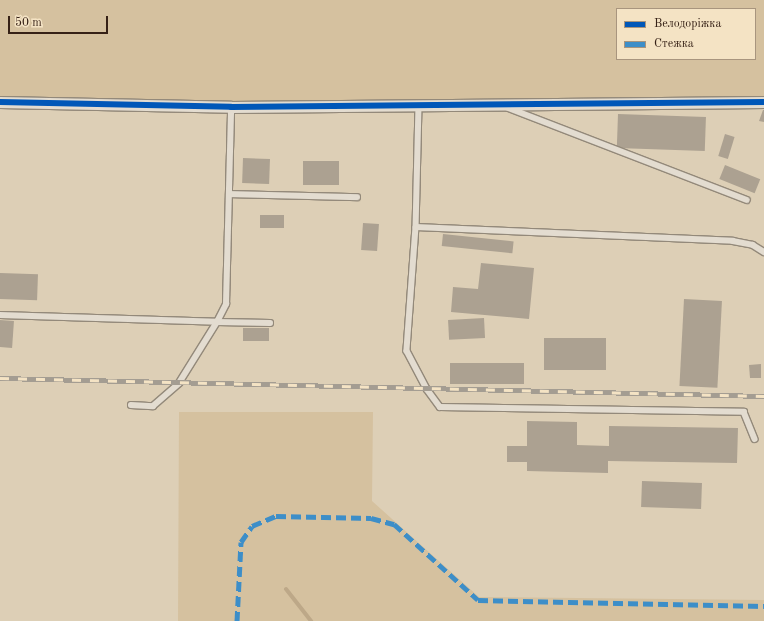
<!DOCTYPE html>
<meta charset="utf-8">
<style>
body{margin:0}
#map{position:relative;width:764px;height:621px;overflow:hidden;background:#ddcfb6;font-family:"Old Standard TT",serif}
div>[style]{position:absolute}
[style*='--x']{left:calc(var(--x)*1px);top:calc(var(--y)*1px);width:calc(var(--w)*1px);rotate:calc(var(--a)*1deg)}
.green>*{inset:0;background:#d5c19f}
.stream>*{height:4px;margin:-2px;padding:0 2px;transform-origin:2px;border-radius:2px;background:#bda888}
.building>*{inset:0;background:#aca191;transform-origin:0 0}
.roads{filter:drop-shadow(1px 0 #93897a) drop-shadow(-1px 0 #93897a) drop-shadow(0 1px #93897a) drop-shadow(0 -1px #93897a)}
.service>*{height:5.5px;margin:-2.75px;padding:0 2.75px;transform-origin:2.75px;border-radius:2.75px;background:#e3dcd0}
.minor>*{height:11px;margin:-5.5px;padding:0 5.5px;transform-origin:5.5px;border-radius:5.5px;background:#e3dcd0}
.rail>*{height:4.5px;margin-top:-2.25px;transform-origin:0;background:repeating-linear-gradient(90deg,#f4e3c4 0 9px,#a49d92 0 18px);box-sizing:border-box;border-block:1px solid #a49d92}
.quiet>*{height:5px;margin-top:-2.5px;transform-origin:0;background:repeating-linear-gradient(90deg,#3d8ec8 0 10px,transparent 0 15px)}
.cycleway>*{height:6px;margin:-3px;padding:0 3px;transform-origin:3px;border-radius:3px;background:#0057b8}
span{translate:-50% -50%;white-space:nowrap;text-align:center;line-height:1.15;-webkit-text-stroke:4px #f4e3c4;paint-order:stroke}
.legend{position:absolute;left:616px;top:8px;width:140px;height:52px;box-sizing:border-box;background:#f4e3c4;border:1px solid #a8957e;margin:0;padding:5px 7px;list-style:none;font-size:12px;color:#362116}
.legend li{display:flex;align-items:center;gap:8px;height:20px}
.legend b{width:20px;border:1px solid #a8957e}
.scale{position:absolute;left:8px;top:16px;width:100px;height:18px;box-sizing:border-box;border:2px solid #362116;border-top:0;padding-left:5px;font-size:12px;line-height:14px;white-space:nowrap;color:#362116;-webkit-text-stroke:3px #f4e3c4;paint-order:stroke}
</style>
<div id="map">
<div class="green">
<i style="clip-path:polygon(evenodd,0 0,764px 0,764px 102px,0 102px,0 0,617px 9px,755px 9px,755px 59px,617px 59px,617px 9px)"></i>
<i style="clip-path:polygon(179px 412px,373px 412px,372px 501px,479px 597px,764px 600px,764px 621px,178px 621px)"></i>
</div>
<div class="stream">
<i style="--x:286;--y:589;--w:41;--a:52"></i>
</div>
<div class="building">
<i style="clip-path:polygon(763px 110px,764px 110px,764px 122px,759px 121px)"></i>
<i style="left:618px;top:114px;width:88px;height:34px;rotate:2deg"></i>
<i style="left:725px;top:134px;width:10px;height:23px;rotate:17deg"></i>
<i style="left:243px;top:158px;width:27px;height:25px;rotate:2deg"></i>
<i style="left:303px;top:161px;width:36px;height:24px"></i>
<i style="left:725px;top:165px;width:38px;height:15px;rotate:22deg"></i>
<i style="left:260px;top:215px;width:24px;height:13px"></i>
<i style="left:363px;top:223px;width:16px;height:27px;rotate:4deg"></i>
<i style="left:443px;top:234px;width:71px;height:12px;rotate:6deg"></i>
<i style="clip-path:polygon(481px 263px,534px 268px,529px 319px,451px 312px,453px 287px,478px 289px)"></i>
<i style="left:0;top:273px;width:38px;height:26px;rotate:2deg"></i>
<i style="left:684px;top:299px;width:38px;height:87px;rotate:3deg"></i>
<i style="left:484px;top:318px;width:20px;height:36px;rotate:87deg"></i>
<i style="left:0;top:320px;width:14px;height:27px;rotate:4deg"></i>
<i style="left:269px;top:328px;width:13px;height:26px;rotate:90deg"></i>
<i style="left:544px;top:338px;width:62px;height:32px"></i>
<i style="left:450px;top:363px;width:74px;height:21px"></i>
<i style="clip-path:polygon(761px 364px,761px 378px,750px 378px,749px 365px)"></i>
<i style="clip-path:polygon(527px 421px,577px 422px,577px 445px,609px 446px,609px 426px,738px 428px,737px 463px,608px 461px,608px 473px,527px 471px,527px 462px,507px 462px,507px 446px,527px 446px)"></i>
<i style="left:642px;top:481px;width:60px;height:26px;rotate:2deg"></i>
</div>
<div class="roads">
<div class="service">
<i style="--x:419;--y:106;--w:121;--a:91.4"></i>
<i style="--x:416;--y:227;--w:124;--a:94.2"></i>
<i style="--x:407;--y:351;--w:43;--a:62.2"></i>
<i style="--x:427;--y:389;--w:22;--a:54"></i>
<i style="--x:440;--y:407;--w:304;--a:0.9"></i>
<i style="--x:744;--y:412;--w:29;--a:68"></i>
<i style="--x:506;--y:107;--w:258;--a:21.1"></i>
<i style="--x:230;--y:194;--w:127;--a:1.4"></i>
<i style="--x:416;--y:227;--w:317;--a:2.5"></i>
<i style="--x:733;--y:241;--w:20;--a:11"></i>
<i style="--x:753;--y:245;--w:13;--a:32"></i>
<i style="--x:0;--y:315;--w:217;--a:1.8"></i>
<i style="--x:217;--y:322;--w:20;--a:-63"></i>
<i style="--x:226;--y:304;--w:197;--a:-88.5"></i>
<i style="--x:131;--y:405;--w:22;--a:3"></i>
<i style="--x:153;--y:406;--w:35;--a:-41"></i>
<i style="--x:179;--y:383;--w:72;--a:-58.1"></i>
<i style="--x:217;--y:322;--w:53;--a:1.1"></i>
</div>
<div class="minor">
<i style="--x:0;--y:102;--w:231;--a:1.2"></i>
<i style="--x:231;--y:107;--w:533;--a:-0.54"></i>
</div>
</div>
<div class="rail">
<i style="--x:0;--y:378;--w:764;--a:1.35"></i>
</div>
<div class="quiet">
<i style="--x:237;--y:621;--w:79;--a:-87.1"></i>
<i style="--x:241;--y:542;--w:19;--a:-55"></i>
<i style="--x:252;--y:526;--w:26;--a:-23"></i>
<i style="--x:276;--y:516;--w:95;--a:1.2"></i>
<i style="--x:371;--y:518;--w:24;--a:15"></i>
<i style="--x:394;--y:524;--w:113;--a:42.1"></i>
<i style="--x:478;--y:600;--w:286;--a:1.2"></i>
</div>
<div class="cycleway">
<i style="--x:0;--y:102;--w:231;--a:1.2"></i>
<i style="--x:231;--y:107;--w:533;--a:-0.54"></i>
</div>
<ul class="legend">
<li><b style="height:5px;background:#0057b8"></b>Велодоріжка</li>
<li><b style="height:5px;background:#3d8ec8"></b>Стежка</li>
</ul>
<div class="scale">50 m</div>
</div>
